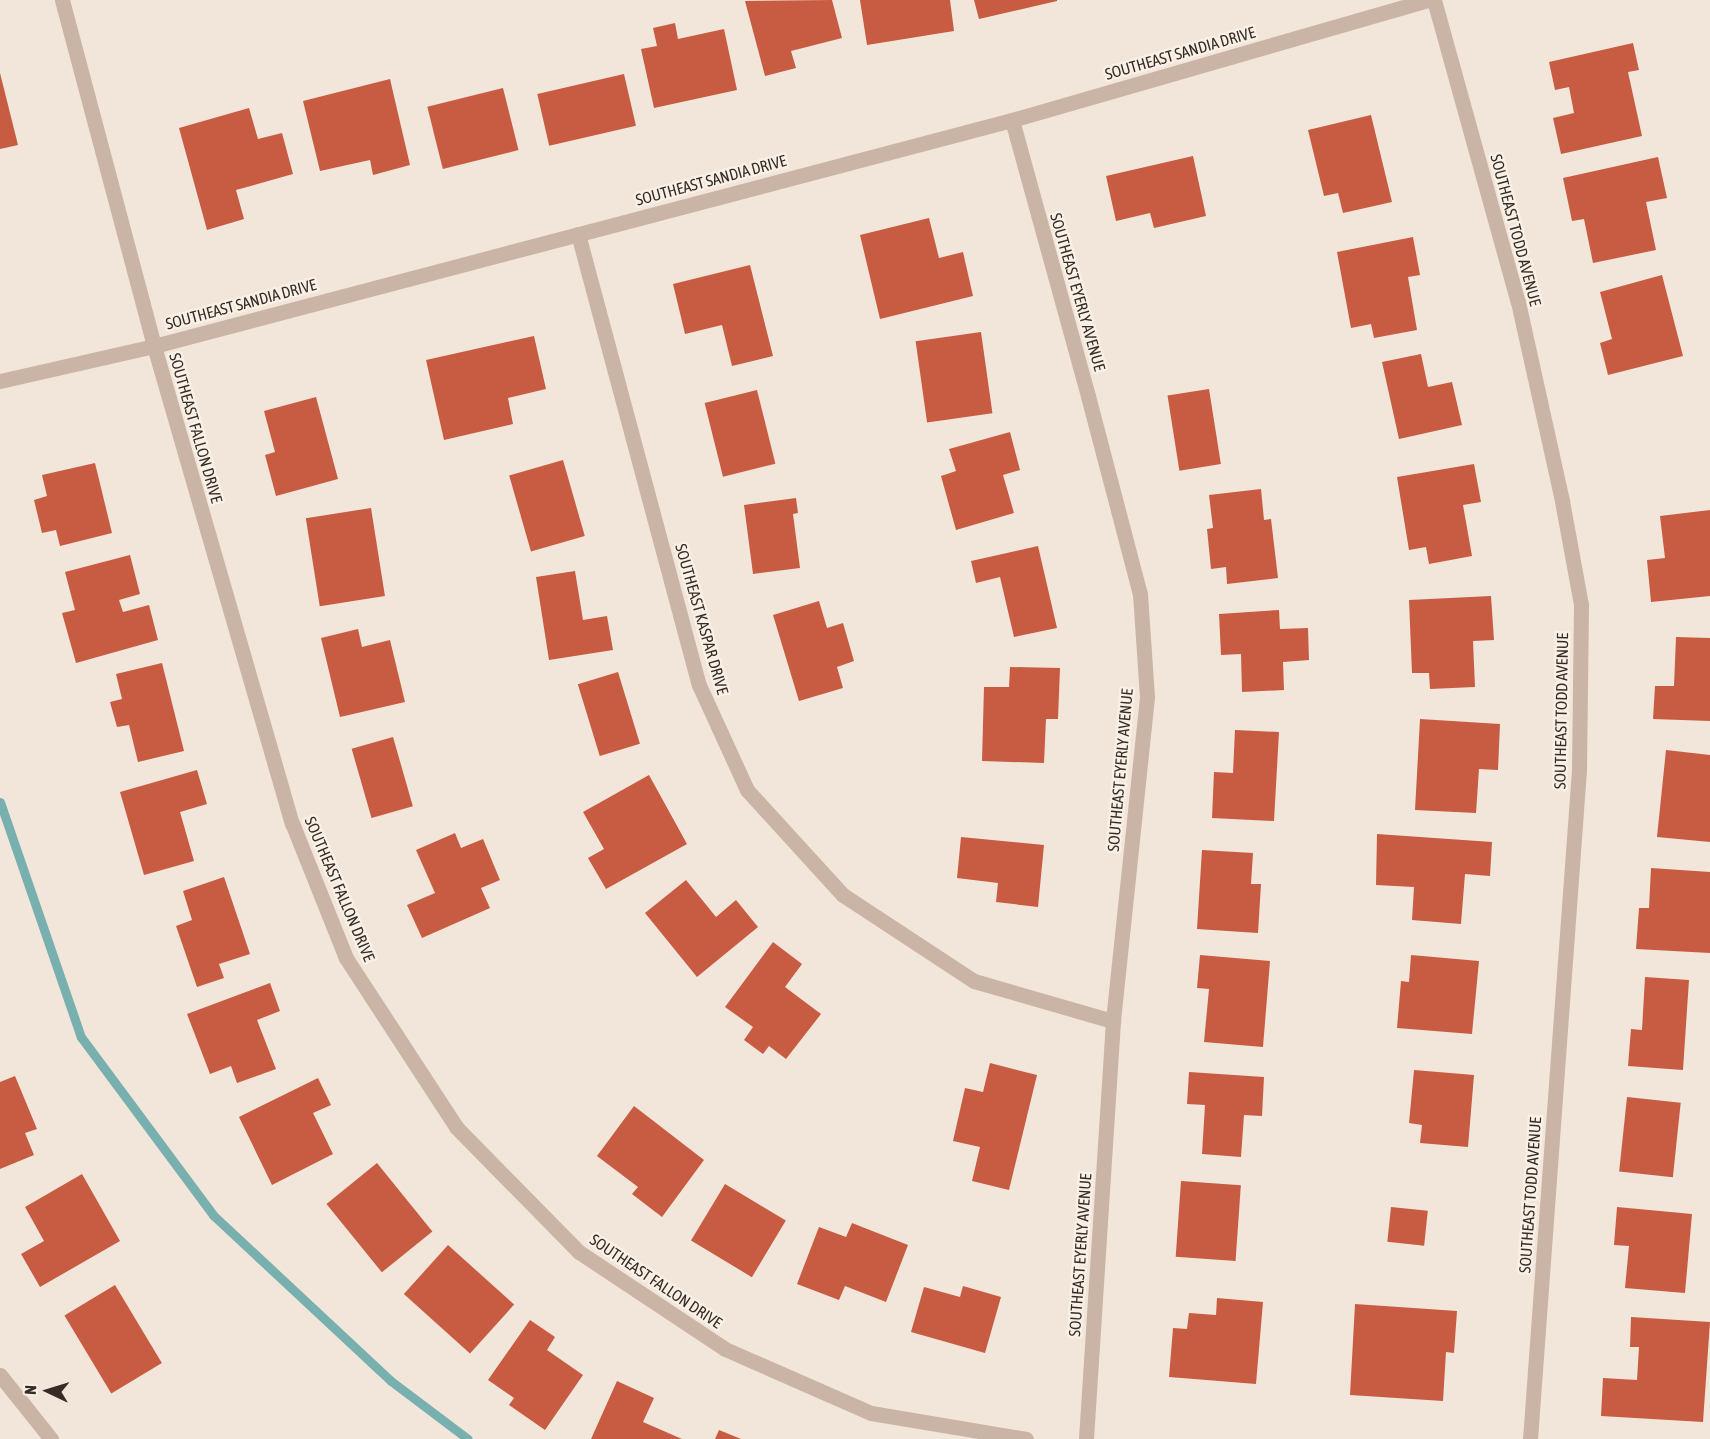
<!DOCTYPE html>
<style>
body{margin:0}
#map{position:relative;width:1710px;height:1439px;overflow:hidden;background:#f2e5da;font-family:"Asap Condensed",sans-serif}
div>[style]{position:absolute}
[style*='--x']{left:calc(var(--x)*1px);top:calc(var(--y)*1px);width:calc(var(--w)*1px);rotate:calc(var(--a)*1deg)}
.stream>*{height:9px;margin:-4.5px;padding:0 4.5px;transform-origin:4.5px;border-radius:4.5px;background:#78afaf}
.building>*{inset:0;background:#c85c42;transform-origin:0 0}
.minor>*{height:15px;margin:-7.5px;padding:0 7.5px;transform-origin:7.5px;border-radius:7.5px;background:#cab4a5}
span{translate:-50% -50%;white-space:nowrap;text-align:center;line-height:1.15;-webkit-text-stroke:5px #f9f0e6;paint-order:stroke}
.street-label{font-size:16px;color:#362b27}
.north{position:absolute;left:18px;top:1361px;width:60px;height:60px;-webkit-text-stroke:4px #f9f0e6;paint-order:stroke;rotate:274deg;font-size:16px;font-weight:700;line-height:24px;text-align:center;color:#362b27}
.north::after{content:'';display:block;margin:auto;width:21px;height:27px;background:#362b27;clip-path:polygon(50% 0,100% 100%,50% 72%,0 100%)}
</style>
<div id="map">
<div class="stream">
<i style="--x:0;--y:802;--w:249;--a:71"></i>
<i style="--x:81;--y:1037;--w:222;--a:53.4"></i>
<i style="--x:213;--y:1215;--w:243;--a:43"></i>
<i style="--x:391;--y:1381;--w:96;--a:37"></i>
</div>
<div class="building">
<i style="clip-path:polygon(832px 0,842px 38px,791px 51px,796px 68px,765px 76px,745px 1px)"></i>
<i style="clip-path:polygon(860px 0,950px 0,954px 31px,867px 45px)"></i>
<i style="clip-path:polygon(974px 0,1057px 0,1057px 1px,979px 19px)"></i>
<i style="clip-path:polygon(675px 23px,678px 39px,724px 29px,737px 90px,654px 108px,641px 49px,657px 46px,653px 28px)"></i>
<i style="clip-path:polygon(1633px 43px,1639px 70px,1628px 72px,1642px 136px,1561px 154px,1553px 118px,1574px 113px,1569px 87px,1555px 90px,1549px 62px)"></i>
<i style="clip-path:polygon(0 73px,18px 145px,0 149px)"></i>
<i style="left:624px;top:74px;width:53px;height:89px;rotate:77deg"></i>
<i style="clip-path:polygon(390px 79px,410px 165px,373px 175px,370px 160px,320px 171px,303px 101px)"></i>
<i style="left:503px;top:88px;width:64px;height:78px;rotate:76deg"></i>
<i style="clip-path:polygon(249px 108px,258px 139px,282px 133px,293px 174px,236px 190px,244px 219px,207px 230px,179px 128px)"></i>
<i style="clip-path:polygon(1371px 115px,1392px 202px,1343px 213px,1338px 193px,1324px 196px,1308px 130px)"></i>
<i style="clip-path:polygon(1193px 156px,1206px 216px,1154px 228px,1150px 213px,1116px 221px,1106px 176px)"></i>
<i style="clip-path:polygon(1658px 157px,1667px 198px,1646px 202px,1656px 250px,1593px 263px,1584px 219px,1572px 221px,1563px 178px)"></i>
<i style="clip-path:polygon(929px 218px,939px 258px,963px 252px,973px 296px,880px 319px,860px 235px)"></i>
<i style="clip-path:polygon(1413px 237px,1420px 275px,1408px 277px,1417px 330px,1374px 338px,1371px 324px,1351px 328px,1337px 252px)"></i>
<i style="clip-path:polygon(750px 265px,773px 356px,732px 366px,722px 325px,685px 334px,673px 284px)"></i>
<i style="clip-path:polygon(1662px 275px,1683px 356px,1608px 375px,1600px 343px,1612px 339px,1600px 292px)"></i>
<i style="left:981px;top:332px;width:82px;height:66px;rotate:82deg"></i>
<i style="clip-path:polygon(534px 336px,546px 389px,508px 398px,513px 424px,444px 440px,426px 360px)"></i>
<i style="clip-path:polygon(1421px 354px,1428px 387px,1452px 382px,1462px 425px,1399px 439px,1382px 362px)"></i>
<i style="left:1209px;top:389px;width:76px;height:42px;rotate:81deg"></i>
<i style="left:757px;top:390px;width:76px;height:54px;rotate:76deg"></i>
<i style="clip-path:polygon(316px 397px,338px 479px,276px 496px,265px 455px,275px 452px,264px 411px)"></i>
<i style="clip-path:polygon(1010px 432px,1020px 470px,1003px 475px,1014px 513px,956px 530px,941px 476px,956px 471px,949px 449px)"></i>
<i style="left:563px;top:460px;width:79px;height:56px;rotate:74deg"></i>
<i style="clip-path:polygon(95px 463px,112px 533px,60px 546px,56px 530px,42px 533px,34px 500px,47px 496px,42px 475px)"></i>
<i style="clip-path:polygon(1474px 464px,1481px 502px,1463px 505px,1472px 556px,1429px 564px,1426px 547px,1409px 550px,1397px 477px)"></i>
<i style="clip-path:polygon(1261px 489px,1264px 520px,1271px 519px,1278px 578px,1227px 584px,1226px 567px,1211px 569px,1207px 529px,1213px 528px,1209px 495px)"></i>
<i style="clip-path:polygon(796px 498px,798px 513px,793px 514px,800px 568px,753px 574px,744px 505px)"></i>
<i style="left:371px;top:508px;width:89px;height:66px;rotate:81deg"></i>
<i style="clip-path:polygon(1710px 510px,1710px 596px,1651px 602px,1647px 560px,1665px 558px,1660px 516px)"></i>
<i style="clip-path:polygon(1038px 546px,1057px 628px,1014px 637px,1000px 577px,976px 583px,971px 561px)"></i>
<i style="clip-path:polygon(130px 555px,140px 594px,119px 600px,123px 612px,149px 605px,158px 640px,76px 663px,62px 613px,75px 610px,65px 572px)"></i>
<i style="clip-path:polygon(575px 571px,583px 620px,607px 616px,613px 650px,549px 660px,536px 577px)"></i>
<i style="clip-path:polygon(1491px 596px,1494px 640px,1473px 641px,1475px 687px,1430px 689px,1429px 673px,1412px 673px,1409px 600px)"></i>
<i style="clip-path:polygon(819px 601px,827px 628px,843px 623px,854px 661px,837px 667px,843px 688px,799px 701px,773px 615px)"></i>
<i style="clip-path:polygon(1279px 610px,1280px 629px,1308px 628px,1309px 660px,1283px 662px,1284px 690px,1242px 692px,1241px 654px,1221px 655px,1219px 614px)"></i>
<i style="clip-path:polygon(358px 629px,362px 647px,390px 640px,405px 702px,340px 717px,321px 638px)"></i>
<i style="clip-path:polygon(1676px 637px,1710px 638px,1710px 721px,1653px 719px,1655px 686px,1674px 686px)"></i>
<i style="clip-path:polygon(162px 663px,184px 751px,138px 762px,129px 725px,117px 727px,110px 702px,122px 699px,116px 674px)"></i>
<i style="clip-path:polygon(1010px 667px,1060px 668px,1058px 719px,1046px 719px,1044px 763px,982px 761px,984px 687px,1009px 687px)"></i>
<i style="left:618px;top:672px;width:75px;height:42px;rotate:73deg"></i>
<i style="clip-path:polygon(1420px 719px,1500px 724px,1498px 770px,1479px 769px,1476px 813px,1415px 810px)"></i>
<i style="clip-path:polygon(1235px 730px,1279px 732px,1274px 821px,1212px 818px,1214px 772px,1233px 773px)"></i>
<i style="left:393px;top:737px;width:72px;height:43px;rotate:74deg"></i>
<i style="clip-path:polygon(1666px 750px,1710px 755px,1710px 842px,1657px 837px)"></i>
<i style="clip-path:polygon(197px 770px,207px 804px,180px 812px,194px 861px,144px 875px,120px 792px)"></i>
<i style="clip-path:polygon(649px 775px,687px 844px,606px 889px,588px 858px,604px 849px,583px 812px)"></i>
<i style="clip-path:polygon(455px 833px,461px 848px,483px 839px,500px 880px,481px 888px,490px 908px,422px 938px,407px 905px,435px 893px,416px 850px)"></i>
<i style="clip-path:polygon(1377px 834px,1492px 842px,1490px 876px,1465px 874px,1461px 924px,1412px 920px,1414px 887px,1376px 885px)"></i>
<i style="clip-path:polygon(961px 837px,1044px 845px,1038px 907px,996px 902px,998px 883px,957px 878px)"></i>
<i style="clip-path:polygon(1202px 850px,1253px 853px,1251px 884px,1261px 884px,1258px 933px,1197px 929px)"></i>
<i style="clip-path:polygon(1651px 868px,1710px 872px,1710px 953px,1636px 949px,1639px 908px,1649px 908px)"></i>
<i style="clip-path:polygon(224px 877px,250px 954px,219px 964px,224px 978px,197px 987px,176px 926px,192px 920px,183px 891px)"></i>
<i style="clip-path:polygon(686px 880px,716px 917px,736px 900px,758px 927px,697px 977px,645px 913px)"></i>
<i style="clip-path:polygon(773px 942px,802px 964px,785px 987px,821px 1014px,786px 1059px,769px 1046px,763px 1054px,744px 1040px,753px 1027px,725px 1007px)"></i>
<i style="clip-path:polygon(1200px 955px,1270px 961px,1263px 1047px,1204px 1042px,1209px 989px,1197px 988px)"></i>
<i style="clip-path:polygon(1411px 955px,1479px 961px,1472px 1034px,1397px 1028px,1401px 981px,1409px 982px)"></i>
<i style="clip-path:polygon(1645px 977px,1689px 980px,1683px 1070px,1628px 1066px,1631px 1029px,1642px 1030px)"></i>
<i style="clip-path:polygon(270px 983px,280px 1011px,257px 1020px,276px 1069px,237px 1083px,231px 1066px,210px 1074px,187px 1014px)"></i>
<i style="clip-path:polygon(990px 1063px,1037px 1075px,1009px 1190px,972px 1181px,980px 1147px,953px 1141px,965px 1088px,983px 1092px)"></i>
<i style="clip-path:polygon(1414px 1070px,1474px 1075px,1468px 1147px,1420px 1143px,1422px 1125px,1409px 1123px)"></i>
<i style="clip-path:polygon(1189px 1072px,1264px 1077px,1262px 1116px,1244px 1115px,1241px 1157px,1202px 1154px,1205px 1105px,1187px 1104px)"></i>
<i style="clip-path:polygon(15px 1076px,37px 1129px,25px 1133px,34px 1155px,0 1169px,0 1082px)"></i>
<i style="clip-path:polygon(318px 1078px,331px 1105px,313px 1113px,333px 1154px,272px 1185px,239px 1117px)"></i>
<i style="left:1627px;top:1097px;width:54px;height:75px;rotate:6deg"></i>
<i style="clip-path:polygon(634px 1106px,704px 1160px,662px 1217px,632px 1194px,638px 1187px,597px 1156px)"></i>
<i style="left:377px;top:1163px;width:88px;height:65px;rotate:51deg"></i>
<i style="clip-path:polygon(82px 1174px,120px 1241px,40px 1287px,21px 1254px,44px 1241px,25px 1207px)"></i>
<i style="left:1181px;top:1181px;width:60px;height:76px;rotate:4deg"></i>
<i style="left:725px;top:1184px;width:71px;height:66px;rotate:31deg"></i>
<i style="left:1391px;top:1207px;width:37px;height:35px;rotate:6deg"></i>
<i style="clip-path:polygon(1617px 1207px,1692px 1214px,1685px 1293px,1625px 1288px,1629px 1246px,1614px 1245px)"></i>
<i style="clip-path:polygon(852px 1223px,908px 1245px,886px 1302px,845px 1286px,839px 1300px,797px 1284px,819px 1227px,846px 1237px)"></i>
<i style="left:448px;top:1245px;width:89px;height:66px;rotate:42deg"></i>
<i style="left:115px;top:1285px;width:91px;height:59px;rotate:59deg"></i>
<i style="clip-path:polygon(963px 1286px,1001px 1297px,985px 1353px,911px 1332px,924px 1287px,960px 1297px)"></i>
<i style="clip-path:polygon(1217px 1298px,1263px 1302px,1256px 1384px,1169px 1377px,1173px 1328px,1187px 1329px,1189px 1313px,1216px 1315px)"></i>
<i style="clip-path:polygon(1355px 1304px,1457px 1311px,1454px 1353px,1446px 1352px,1443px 1401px,1350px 1395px)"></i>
<i style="clip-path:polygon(1631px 1317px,1710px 1322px,1703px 1422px,1601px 1416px,1603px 1378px,1637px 1380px,1639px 1347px,1630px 1347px)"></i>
<i style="clip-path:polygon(530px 1320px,555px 1337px,547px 1350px,583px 1375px,545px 1430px,509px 1405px,514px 1398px,488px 1380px)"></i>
<i style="clip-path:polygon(617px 1381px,654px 1398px,643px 1422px,682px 1439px,591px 1439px)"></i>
<i style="clip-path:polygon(719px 1430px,741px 1439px,715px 1439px)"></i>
</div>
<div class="minor">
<i style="--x:62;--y:0;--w:358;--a:75.1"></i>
<i style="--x:154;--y:346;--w:497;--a:73.9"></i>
<i style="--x:292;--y:823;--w:145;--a:68.2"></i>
<i style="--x:346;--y:958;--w:202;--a:56.9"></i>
<i style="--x:456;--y:1127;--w:175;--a:45.5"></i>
<i style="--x:579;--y:1252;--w:175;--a:33.6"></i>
<i style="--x:725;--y:1349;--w:159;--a:23.7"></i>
<i style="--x:871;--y:1413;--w:157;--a:9.5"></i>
<i style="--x:1434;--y:0;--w:313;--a:74.5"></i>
<i style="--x:1518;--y:302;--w:204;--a:77.5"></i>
<i style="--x:1562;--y:501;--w:106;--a:79.6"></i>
<i style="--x:1581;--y:605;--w:165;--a:90.7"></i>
<i style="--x:1579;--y:770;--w:671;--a:94.19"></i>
<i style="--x:1012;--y:120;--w:286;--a:74.6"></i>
<i style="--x:1088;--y:396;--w:205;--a:75.3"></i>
<i style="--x:1140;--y:594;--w:103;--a:86.1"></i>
<i style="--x:1147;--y:697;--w:326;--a:96"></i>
<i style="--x:1113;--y:1021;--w:419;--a:93.7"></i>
<i style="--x:578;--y:234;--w:467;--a:75"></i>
<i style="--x:699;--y:685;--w:115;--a:65.4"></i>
<i style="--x:747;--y:790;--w:142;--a:47.6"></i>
<i style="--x:843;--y:895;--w:157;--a:33.3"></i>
<i style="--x:974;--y:981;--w:145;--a:16.1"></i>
<i style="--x:0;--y:381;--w:158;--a:-12.8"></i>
<i style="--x:154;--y:346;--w:887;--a:-14.76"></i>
<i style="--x:1012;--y:120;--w:433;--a:-16.1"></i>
<i style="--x:0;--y:1375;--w:82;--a:51.4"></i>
</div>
<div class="street-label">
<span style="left:1180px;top:53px;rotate:-16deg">SOUTHEAST SANDIA DRIVE</span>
<span style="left:711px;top:180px;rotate:-15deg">SOUTHEAST SANDIA DRIVE</span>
<span style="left:1516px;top:230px;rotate:75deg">SOUTHEAST TODD AVENUE</span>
<span style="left:1078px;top:292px;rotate:74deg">SOUTHEAST EYERLY AVENUE</span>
<span style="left:241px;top:304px;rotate:-15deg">SOUTHEAST SANDIA DRIVE</span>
<span style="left:196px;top:428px;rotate:74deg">SOUTHEAST FALLON DRIVE</span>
<span style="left:702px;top:619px;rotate:74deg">SOUTHEAST KASPAR DRIVE</span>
<span style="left:1561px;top:711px;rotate:-89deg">SOUTHEAST TODD AVENUE</span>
<span style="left:1120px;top:770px;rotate:-85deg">SOUTHEAST EYERLY AVENUE</span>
<span style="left:340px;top:889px;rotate:67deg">SOUTHEAST FALLON DRIVE</span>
<span style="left:1530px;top:1195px;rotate:-86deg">SOUTHEAST TODD AVENUE</span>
<span style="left:1080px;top:1255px;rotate:-86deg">SOUTHEAST EYERLY AVENUE</span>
<span style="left:656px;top:1281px;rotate:34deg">SOUTHEAST FALLON DRIVE</span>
</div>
<div class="north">N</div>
</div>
